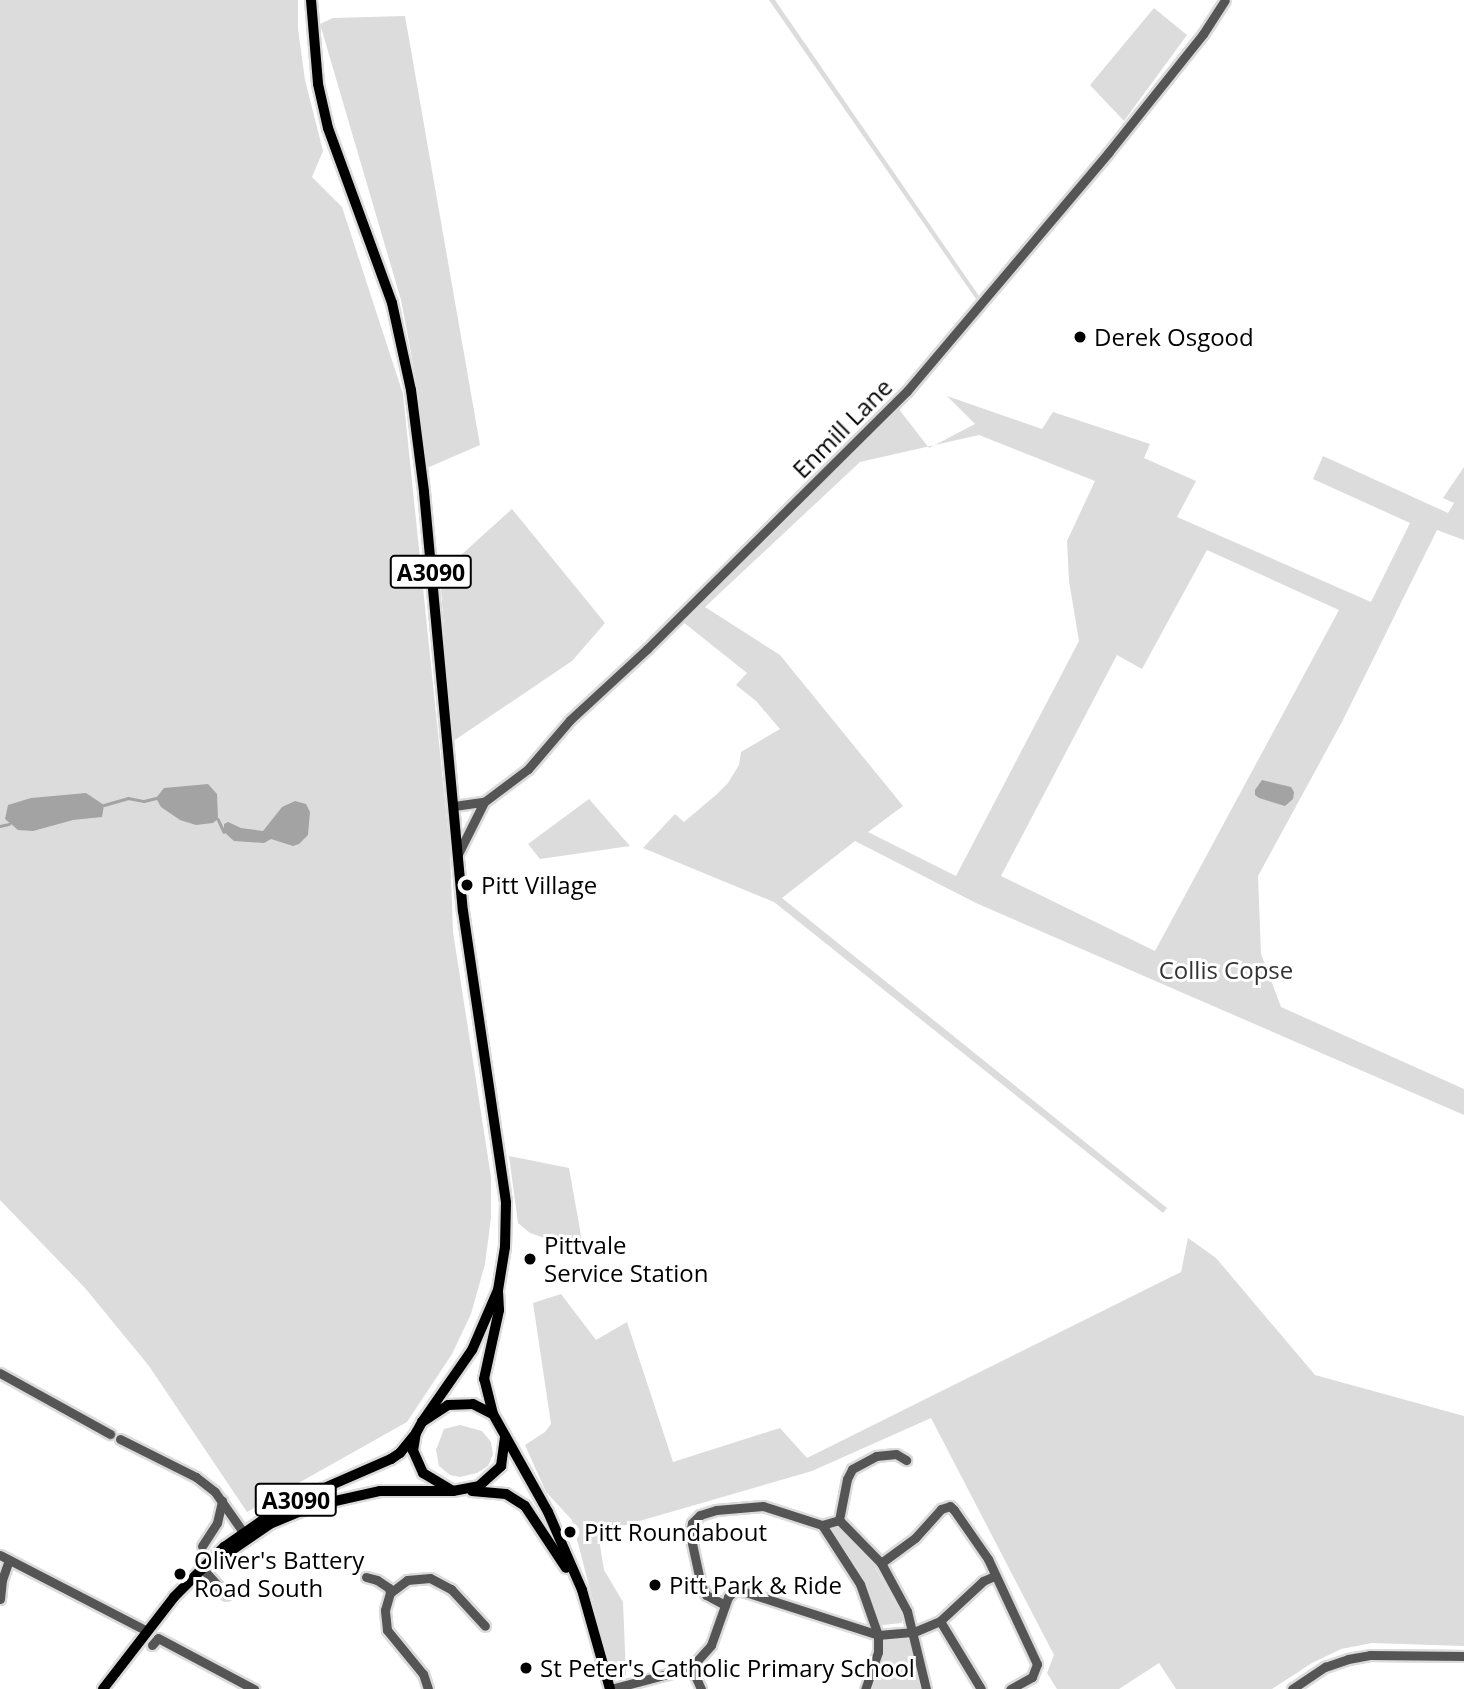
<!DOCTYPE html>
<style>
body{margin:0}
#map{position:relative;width:1464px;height:1689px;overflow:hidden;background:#fff;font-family:"Open Sans",sans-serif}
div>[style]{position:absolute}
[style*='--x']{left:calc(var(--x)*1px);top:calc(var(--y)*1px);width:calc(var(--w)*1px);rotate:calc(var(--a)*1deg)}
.green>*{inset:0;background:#dcdcdc}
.water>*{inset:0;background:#a3a3a3}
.stream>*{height:2.5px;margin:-1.25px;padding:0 1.25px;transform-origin:1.25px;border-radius:1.25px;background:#a3a3a3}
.roads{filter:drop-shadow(2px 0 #dbdbdb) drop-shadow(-2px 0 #dbdbdb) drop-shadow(0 2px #dbdbdb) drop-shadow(0 -2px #dbdbdb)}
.minor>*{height:9px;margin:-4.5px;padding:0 4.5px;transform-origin:4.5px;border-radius:4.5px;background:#555}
.major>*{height:10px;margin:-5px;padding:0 5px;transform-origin:5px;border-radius:5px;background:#000}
.dots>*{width:19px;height:19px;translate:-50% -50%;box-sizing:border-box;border:4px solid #fff;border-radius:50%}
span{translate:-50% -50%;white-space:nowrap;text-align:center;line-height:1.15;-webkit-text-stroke:6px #fff;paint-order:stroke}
.shield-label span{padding:2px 5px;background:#fff;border:2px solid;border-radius:5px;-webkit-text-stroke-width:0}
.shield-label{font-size:23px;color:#000;font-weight:700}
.poi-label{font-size:24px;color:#000}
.left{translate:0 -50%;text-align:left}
.street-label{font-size:24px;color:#000}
.park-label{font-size:24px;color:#333}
</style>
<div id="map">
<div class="green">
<i style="clip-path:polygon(0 0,298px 0,298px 29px,305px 80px,323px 151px,312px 177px,342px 207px,403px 394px,450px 849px,453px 932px,491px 1177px,491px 1218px,485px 1264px,471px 1314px,452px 1354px,407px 1422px,247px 1512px,149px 1366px,85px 1288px,0 1200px)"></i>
<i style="clip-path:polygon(769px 0,775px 0,979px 296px,976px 299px)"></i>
<i style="clip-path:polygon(1154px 8px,1187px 35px,1124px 121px,1090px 85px)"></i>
<i style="clip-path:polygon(405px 16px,480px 445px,427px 468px,418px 390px,401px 300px,320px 24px,333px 18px)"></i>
<i style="clip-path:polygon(evenodd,947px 396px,1042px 429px,1053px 412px,1150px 444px,1144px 458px,1196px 481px,1177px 517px,1371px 602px,1410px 523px,1313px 479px,1323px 456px,1448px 513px,1454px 503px,1443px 498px,1464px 467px,1464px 540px,1437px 530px,1343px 720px,1258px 876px,1261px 954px,1281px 1007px,1464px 1089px,1464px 1115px,976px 903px,855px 841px,782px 898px,1167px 1208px,1163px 1213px,774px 902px,643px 848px,675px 814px,684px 822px,717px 794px,728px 783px,739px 765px,741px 752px,780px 729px,756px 701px,736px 685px,747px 673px,683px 622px,898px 408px,929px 448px,975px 424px,947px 396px,979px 435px,1095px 481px,1067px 541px,1069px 581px,1079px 641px,956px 876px,868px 832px,903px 806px,780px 655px,705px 607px,860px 462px,979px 435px,947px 396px,1207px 550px,1339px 610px,1155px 951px,1001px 876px,1117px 655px,1142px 669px,1207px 550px)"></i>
<i style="clip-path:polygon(512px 509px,605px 623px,572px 661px,452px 742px,440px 574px)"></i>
<i style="clip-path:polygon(589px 799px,630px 846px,540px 859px,528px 844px)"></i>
<i style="clip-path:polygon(509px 1156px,569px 1168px,582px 1241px,545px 1238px,530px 1233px,518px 1223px)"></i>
<i style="clip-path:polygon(1188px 1238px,1216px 1258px,1315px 1375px,1464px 1416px,1464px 1646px,1372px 1643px,1341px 1649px,1312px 1663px,1272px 1689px,1176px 1689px,1159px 1663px,1119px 1689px,1057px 1689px,1047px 1673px,1054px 1655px,931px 1418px,812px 1471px,598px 1533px,604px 1570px,623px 1602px,626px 1675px,613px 1679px,572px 1520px,546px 1492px,525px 1445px,545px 1432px,551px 1424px,533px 1303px,561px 1294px,596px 1340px,627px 1322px,673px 1462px,780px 1428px,807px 1458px,1181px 1272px)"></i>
<i style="clip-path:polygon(460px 1425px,482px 1431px,491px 1442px,493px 1454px,488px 1466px,477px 1473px,460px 1477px,450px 1475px,439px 1466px,436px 1450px,444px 1429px)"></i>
<i style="clip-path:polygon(838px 1523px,866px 1551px,903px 1618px,902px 1623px,883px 1625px,878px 1622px,864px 1582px,829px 1529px)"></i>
<i style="clip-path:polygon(911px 1637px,922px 1689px,869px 1689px,880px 1664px,883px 1640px)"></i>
</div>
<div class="water">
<i style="clip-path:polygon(1262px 780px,1291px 787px,1294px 792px,1293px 799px,1285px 806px,1259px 798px,1255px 795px,1255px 790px)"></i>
<i style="clip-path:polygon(208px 784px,217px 794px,218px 819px,213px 823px,196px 825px,180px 820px,161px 807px,156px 798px,164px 788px)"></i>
<i style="clip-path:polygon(86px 793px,104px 805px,102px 817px,73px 820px,33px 831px,18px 830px,5px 819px,8px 805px,31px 798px)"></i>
<i style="clip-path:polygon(295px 801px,306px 804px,310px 812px,308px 835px,299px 844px,293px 846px,271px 839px,264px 843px,234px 841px,224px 832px,224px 824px,228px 822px,241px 828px,263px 831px,282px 807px)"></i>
</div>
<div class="stream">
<i style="--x:104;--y:805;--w:25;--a:-16"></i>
<i style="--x:128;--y:798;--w:16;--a:11"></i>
<i style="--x:144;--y:801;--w:12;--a:-14"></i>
<i style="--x:218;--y:819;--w:14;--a:65"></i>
<i style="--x:0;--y:826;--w:9;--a:-13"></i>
</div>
<div class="roads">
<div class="minor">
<i style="--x:454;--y:806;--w:30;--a:-8"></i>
<i style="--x:458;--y:854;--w:58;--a:-63.4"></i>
<i style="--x:484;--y:802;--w:55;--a:-36.9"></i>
<i style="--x:528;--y:769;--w:65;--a:-49.4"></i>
<i style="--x:570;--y:720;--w:105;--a:-42.7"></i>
<i style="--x:647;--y:649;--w:366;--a:-44.8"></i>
<i style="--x:907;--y:391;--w:312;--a:-49.8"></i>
<i style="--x:1108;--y:153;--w:152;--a:-51.4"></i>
<i style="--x:1203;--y:34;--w:40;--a:-57.1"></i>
<i style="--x:0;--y:1373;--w:126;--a:29"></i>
<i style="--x:120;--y:1439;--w:85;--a:26.6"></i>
<i style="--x:196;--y:1477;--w:24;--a:38"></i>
<i style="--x:215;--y:1492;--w:49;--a:55"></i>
<i style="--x:243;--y:1532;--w:6;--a:18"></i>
<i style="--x:839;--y:1520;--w:42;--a:-79"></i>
<i style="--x:847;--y:1479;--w:11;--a:-63"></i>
<i style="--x:852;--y:1469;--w:27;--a:-28"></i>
<i style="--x:876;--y:1456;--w:20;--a:-6"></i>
<i style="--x:896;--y:1454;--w:12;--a:31"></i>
<i style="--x:822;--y:1525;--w:18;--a:-16"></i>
<i style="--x:839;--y:1520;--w:60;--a:45.7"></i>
<i style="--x:881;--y:1563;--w:55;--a:61.6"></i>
<i style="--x:907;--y:1611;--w:80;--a:76.3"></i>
<i style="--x:202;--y:1546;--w:27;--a:-57"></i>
<i style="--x:217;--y:1523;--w:23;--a:-77"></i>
<i style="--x:0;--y:1555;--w:165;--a:27.3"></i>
<i style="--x:881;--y:1563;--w:42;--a:-36.3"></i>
<i style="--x:915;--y:1538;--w:39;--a:-48"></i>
<i style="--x:941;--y:1509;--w:9;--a:-18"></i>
<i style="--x:950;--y:1506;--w:6;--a:45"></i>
<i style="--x:954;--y:1510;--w:60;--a:55.2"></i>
<i style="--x:988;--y:1559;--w:116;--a:65"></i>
<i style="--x:1037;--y:1664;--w:14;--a:111"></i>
<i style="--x:1032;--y:1677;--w:25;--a:151"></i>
<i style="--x:202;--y:1568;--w:36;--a:48"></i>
<i style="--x:366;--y:1577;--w:11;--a:15"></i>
<i style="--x:377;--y:1580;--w:14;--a:34"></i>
<i style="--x:389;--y:1588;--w:5;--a:79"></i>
<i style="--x:0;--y:1599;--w:19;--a:-84"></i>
<i style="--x:2;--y:1580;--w:21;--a:-71"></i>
<i style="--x:725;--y:1605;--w:21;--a:-152"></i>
<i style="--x:706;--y:1595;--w:11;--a:-117"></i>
<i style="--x:701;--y:1585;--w:52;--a:-102.2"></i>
<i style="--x:690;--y:1534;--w:11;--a:-80"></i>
<i style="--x:692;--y:1523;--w:11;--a:-45"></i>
<i style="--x:700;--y:1515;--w:17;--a:-17"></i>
<i style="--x:716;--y:1510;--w:47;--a:-4.9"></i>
<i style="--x:763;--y:1506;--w:62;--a:17.9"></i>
<i style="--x:822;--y:1525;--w:70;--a:57.2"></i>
<i style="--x:860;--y:1584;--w:54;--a:70.6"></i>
<i style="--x:878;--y:1635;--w:17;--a:90"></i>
<i style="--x:878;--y:1652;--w:39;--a:109"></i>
<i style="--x:940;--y:1621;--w:79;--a:58.9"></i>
<i style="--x:152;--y:1645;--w:9;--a:-49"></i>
<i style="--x:158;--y:1638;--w:109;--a:28"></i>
<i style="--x:695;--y:1663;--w:24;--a:-48"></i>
<i style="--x:711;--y:1645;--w:51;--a:-70.5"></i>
<i style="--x:728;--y:1597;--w:11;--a:-45"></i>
<i style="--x:736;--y:1589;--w:149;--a:17.9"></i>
<i style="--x:878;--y:1635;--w:36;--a:-5"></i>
<i style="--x:914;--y:1632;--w:28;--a:-23"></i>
<i style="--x:940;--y:1621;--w:59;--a:-42.9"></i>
<i style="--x:983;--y:1581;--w:12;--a:-24"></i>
<i style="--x:693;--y:1671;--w:20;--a:66"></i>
<i style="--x:428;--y:1689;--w:16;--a:-108"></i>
<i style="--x:423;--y:1674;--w:57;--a:-129.3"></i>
<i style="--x:387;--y:1630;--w:20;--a:-96"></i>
<i style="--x:385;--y:1610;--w:18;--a:-74"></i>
<i style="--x:390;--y:1593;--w:21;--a:-37"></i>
<i style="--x:407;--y:1580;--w:23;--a:-5"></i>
<i style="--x:430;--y:1578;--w:24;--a:28"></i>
<i style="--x:451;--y:1589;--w:50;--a:47.4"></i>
<i style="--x:611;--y:1689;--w:78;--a:-14.9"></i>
<i style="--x:1292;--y:1689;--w:40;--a:-34"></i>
<i style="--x:1325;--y:1667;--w:24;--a:-19"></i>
<i style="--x:1348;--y:1659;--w:22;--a:-10"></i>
<i style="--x:1370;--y:1655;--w:94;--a:0.6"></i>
</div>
<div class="major">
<i style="--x:311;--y:0;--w:84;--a:85.2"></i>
<i style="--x:318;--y:84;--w:45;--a:77.2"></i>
<i style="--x:328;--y:128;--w:186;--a:69.9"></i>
<i style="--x:392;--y:303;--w:89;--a:77.7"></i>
<i style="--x:411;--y:390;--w:103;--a:82.7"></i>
<i style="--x:424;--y:492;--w:421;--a:84.7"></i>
<i style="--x:463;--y:911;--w:295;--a:81.6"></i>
<i style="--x:506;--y:1203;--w:44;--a:91.3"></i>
<i style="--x:505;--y:1247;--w:44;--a:99.2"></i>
<i style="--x:498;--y:1290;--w:65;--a:113.4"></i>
<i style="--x:472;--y:1350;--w:88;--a:124.8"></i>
<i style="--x:493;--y:1414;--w:36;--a:-104"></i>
<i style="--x:484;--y:1379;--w:71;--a:-77.7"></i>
<i style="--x:499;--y:1310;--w:17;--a:-93"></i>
<i style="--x:453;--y:1491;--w:35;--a:-149"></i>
<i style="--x:423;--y:1473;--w:24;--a:-114"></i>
<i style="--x:413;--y:1451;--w:18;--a:-81"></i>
<i style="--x:416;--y:1433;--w:13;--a:-61"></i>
<i style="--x:422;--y:1422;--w:31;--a:-33"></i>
<i style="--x:448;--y:1405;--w:25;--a:-2"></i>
<i style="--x:473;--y:1404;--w:22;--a:27"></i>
<i style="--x:493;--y:1414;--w:112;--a:60.7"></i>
<i style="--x:548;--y:1512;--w:85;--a:66.4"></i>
<i style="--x:582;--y:1590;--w:103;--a:74.2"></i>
<i style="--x:472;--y:1491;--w:34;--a:5"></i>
<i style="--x:506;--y:1494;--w:22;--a:32"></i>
<i style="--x:525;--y:1506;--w:74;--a:56.5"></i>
<i style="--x:222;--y:1557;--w:58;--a:-34.5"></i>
<i style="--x:270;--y:1524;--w:47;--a:-22.7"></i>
<i style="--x:313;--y:1506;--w:69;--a:-12.6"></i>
<i style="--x:380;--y:1491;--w:73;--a:0"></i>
<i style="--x:453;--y:1491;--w:26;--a:-11"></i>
<i style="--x:479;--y:1486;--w:30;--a:-42"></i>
<i style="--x:501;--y:1466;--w:30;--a:-82"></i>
<i style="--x:103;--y:1689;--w:116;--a:-52.3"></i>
<i style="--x:174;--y:1597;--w:71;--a:-45"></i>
<i style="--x:224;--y:1547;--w:72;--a:-34.8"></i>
<i style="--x:283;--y:1506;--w:118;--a:-23.5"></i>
<i style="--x:391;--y:1459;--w:11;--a:-34"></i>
<i style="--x:400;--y:1453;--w:22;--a:-51"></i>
</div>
</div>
<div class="dots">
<i style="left:1080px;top:337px;background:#000"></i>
<i style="left:467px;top:885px;background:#000"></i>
<i style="left:530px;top:1259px;background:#000"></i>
<i style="left:570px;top:1532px;background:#000"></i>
<i style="left:180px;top:1574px;background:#000"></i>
<i style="left:655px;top:1585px;background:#000"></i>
<i style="left:526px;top:1668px;background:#000"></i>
</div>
<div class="shield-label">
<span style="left:431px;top:572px">A3090</span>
<span style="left:296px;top:1500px">A3090</span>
</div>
<div class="poi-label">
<span class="left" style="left:1094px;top:337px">Derek Osgood</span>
<span class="left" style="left:481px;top:885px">Pitt Village</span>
<span class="left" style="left:544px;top:1259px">Pittvale<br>Service Station</span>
<span class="left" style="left:584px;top:1532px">Pitt Roundabout</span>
<span class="left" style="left:194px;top:1574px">Oliver's Battery<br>Road South</span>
<span class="left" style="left:669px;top:1585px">Pitt Park &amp; Ride</span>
<span class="left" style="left:540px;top:1668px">St Peter's Catholic Primary School</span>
</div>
<div class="street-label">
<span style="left:842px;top:428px;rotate:-45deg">Enmill Lane</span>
</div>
<div class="park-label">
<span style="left:1226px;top:970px">Collis Copse</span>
</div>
</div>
